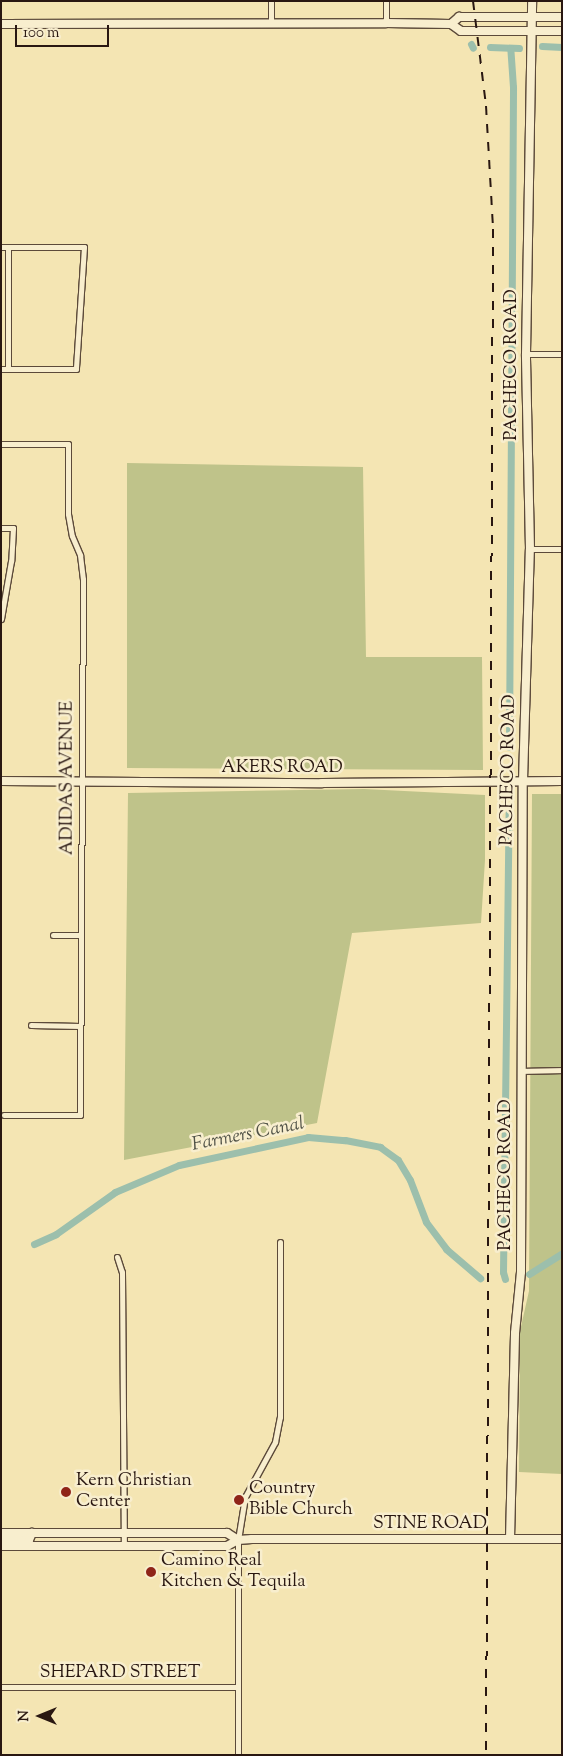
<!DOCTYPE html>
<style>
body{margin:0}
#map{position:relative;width:563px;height:1756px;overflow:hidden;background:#f4e5b3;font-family:"Sorts Mill Goudy",serif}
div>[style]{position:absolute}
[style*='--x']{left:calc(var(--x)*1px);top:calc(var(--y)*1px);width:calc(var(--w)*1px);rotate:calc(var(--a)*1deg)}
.green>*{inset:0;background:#bfc38a}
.canal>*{height:7px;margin:-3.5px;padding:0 3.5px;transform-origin:3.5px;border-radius:3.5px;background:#9cbfac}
.roads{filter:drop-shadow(1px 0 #5c4a3a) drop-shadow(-1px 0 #5c4a3a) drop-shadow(0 1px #5c4a3a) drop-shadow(0 -1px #5c4a3a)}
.street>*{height:5px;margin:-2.5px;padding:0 2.5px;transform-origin:2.5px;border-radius:2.5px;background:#f8eece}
.secondary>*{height:8px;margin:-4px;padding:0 4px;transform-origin:4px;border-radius:4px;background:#f8eece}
.rail>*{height:2px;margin-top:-1px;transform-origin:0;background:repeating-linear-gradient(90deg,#291711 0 9px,transparent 0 18px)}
.dots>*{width:14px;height:14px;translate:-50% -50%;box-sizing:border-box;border:2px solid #f8eece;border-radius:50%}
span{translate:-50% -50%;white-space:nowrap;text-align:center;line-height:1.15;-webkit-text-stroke:5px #f8eece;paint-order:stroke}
.street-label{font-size:18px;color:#291711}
.poi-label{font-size:18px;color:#291711}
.left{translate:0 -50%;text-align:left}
.water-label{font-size:19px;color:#515247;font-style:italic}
.frame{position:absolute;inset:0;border:2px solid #291711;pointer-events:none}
.north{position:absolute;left:15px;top:1691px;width:50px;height:50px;-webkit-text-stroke:4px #f8eece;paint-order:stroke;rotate:270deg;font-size:14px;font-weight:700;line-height:20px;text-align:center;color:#291711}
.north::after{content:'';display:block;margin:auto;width:18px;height:22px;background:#291711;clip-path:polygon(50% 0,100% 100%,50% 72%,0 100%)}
.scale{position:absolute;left:15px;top:25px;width:94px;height:22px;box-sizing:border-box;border:2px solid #291711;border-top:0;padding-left:6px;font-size:15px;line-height:18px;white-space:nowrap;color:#291711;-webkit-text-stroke:4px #f8eece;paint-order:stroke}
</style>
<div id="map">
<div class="green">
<i style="clip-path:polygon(127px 463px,363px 467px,366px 657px,482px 657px,483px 770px,127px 768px)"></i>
<i style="clip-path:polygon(364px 789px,485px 795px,485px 860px,481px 923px,352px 933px,317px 1123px,124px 1160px,128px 793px)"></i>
<i style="clip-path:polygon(532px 794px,562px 794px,562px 1474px,519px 1472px,520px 1331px,529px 1291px)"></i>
</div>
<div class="canal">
<i style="--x:471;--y:44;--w:4;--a:63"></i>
<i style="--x:542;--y:46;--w:20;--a:3"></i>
<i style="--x:490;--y:47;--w:29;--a:2"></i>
<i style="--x:509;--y:747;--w:660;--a:-89.65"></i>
<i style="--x:513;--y:87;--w:39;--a:-94"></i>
<i style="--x:34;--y:1244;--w:24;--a:-24"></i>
<i style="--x:56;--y:1234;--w:72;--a:-35.4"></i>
<i style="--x:115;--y:1192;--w:69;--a:-22.9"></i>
<i style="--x:179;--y:1165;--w:132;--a:-12.2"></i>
<i style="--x:308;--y:1137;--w:37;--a:5"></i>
<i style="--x:345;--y:1140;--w:36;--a:11"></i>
<i style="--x:380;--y:1147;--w:22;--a:36"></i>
<i style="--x:398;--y:1160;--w:23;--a:59"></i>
<i style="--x:410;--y:1180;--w:45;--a:69.1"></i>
<i style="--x:426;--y:1222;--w:34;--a:53"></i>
<i style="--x:446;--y:1249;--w:45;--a:40.5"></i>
<i style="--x:529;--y:1274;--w:39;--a:-32"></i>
<i style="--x:505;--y:1279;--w:7;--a:-106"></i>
<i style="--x:503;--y:1272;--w:459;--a:-89.3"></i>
</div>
<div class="roads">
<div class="street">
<i style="--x:271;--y:1;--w:22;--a:90"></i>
<i style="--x:386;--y:1;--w:22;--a:90"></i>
<i style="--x:1;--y:247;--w:83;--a:0"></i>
<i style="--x:84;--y:247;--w:122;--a:93.8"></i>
<i style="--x:76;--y:369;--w:75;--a:180"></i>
<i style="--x:8;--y:247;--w:122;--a:90"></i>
<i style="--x:526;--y:354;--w:36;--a:0"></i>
<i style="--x:1;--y:444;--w:67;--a:0"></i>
<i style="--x:68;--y:444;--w:70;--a:90"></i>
<i style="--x:68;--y:514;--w:22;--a:80"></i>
<i style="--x:72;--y:536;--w:21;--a:67"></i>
<i style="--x:80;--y:555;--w:24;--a:83"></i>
<i style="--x:83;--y:579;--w:536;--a:90.32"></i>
<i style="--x:80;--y:1115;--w:76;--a:180"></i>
<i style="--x:1;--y:528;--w:12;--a:0"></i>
<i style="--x:13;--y:528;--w:33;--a:93"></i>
<i style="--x:11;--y:561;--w:59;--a:99.8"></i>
<i style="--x:530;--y:549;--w:32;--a:0"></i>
<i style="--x:53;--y:935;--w:28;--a:0"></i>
<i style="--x:31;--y:1025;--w:49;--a:1.2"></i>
<i style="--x:521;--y:1071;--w:41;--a:-1.4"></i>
<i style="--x:117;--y:1257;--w:16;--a:72"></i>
<i style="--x:122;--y:1272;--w:275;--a:89.6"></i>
<i style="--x:1;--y:1687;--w:237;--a:0"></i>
<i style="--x:238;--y:1755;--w:215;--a:-90"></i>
<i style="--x:238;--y:1540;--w:44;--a:-80.8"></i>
<i style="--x:245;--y:1497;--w:63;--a:-61.4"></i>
<i style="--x:275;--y:1442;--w:25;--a:-79"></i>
<i style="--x:280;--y:1417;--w:175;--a:-90"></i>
</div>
<div class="secondary">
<i style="--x:1;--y:24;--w:385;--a:-0.1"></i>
<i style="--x:386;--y:23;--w:65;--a:0.9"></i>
<i style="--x:451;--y:24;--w:12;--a:35"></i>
<i style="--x:461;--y:31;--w:101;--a:0"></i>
<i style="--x:451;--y:24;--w:11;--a:-41"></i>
<i style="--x:459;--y:17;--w:103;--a:0"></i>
<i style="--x:1;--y:781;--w:321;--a:0.4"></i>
<i style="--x:322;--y:783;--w:240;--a:-0.5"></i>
<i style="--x:1;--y:1533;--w:226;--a:0"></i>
<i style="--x:227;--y:1533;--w:13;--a:32"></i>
<i style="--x:510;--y:1539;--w:206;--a:-88.6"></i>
<i style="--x:515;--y:1333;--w:61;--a:-84.4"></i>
<i style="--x:521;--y:1272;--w:491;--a:-89.8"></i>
<i style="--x:523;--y:781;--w:232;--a:-88.3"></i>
<i style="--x:530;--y:549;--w:195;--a:-91.2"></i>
<i style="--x:526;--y:354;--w:353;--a:-89"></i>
<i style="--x:1;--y:1541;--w:28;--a:-2"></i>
<i style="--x:29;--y:1540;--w:8;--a:-67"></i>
<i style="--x:1;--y:1546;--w:226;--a:0"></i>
<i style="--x:227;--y:1546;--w:13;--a:-29"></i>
<i style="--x:238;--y:1540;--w:14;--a:-4"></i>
<i style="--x:252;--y:1539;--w:310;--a:0"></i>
</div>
</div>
<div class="rail">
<i style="--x:473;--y:1;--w:106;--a:82.9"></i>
<i style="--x:486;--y:106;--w:123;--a:86.7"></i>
<i style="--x:493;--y:229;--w:1526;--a:90.26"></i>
</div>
<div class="dots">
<i style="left:66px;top:1492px;background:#8f2418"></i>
<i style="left:239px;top:1500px;background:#8f2418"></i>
<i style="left:151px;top:1572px;background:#8f2418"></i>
</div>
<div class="street-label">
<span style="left:512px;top:365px;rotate:-90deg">PACHECO ROAD</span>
<span style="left:282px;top:768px">AKERS ROAD</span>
<span style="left:509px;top:770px;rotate:-89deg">PACHECO ROAD</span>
<span style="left:68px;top:778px;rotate:-90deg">ADIDAS AVENUE</span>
<span style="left:506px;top:1175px;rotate:-90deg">PACHECO ROAD</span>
<span style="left:430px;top:1524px">STINE ROAD</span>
<span style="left:120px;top:1673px">SHEPARD STREET</span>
</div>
<div class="poi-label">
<span class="left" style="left:76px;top:1492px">Kern Christian<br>Center</span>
<span class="left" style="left:249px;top:1500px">Country<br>Bible Church</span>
<span class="left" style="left:161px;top:1572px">Camino Real<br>Kitchen &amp; Tequila</span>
</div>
<div class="water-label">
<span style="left:248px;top:1135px;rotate:-11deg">Farmers Canal</span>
</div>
<div class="frame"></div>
<div class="north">N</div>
<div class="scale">100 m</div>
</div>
